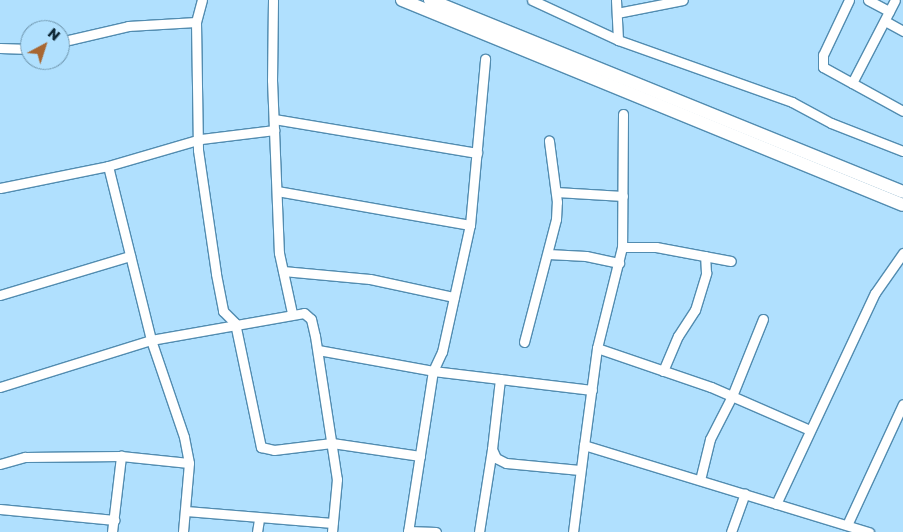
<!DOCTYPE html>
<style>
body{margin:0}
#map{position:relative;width:903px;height:532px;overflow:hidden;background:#b0e0fe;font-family:"Golos Text",sans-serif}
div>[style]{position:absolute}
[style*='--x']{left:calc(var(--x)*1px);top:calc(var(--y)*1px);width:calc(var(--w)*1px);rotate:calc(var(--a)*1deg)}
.roads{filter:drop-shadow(1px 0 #528cb0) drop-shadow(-1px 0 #528cb0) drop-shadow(0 1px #528cb0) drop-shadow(0 -1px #528cb0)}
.minor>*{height:9px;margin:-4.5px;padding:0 4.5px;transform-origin:4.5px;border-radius:4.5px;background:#fff}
.highway>*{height:12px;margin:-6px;padding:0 6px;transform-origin:6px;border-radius:6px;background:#fff}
span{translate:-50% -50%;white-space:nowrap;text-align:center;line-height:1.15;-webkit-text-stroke:4px #b0e0fe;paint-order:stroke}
.north{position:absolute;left:20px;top:20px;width:50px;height:50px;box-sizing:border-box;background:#b0e0fe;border:1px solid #6f96ae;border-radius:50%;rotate:40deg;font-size:14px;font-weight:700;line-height:20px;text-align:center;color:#0e2735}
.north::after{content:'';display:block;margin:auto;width:18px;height:22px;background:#a86732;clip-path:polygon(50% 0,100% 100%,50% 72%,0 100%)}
</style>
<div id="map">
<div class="roads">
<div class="minor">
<i style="--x:273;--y:0;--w:80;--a:90.7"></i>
<i style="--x:272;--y:80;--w:173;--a:87.7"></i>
<i style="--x:279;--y:253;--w:61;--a:77.8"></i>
<i style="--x:532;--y:0;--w:95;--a:24.9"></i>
<i style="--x:618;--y:40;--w:185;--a:19.6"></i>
<i style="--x:792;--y:102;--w:44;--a:28.3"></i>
<i style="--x:831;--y:123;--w:77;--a:21.3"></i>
<i style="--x:616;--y:0;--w:40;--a:87.1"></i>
<i style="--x:849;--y:0;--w:61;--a:115.3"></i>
<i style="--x:823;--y:55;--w:12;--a:90"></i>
<i style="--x:823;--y:67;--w:91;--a:28.8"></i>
<i style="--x:868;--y:0;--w:24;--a:28"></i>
<i style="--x:617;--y:13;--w:67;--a:-11.1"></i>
<i style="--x:885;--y:21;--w:21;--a:29"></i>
<i style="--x:196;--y:22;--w:23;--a:-75"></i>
<i style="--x:60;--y:42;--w:70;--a:-13.2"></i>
<i style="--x:128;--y:26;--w:68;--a:-3.4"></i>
<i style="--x:196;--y:22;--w:128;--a:89.1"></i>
<i style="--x:198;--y:150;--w:125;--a:81.7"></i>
<i style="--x:216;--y:274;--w:38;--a:79"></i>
<i style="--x:223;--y:311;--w:17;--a:45"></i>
<i style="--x:235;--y:323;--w:127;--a:78.2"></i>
<i style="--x:261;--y:447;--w:13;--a:13"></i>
<i style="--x:274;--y:450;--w:58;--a:-6.9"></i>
<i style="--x:332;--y:443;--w:89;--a:8.4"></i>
<i style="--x:0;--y:48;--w:30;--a:2"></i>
<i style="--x:852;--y:83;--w:93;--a:-62.6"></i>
<i style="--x:623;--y:114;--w:133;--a:90.4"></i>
<i style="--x:622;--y:247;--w:104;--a:103.9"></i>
<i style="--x:597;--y:348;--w:98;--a:97.6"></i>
<i style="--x:584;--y:445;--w:298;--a:17"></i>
<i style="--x:274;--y:119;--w:206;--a:9.5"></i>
<i style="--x:108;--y:166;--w:179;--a:76.1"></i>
<i style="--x:151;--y:340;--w:102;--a:71.2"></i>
<i style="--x:184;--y:437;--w:26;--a:79"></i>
<i style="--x:189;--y:463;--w:69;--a:95"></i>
<i style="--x:0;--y:188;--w:110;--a:-11.5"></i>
<i style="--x:108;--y:166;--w:97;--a:-16.2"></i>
<i style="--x:201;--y:139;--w:74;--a:-7"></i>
<i style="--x:277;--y:191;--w:196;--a:10"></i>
<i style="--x:556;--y:192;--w:67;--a:3.4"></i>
<i style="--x:622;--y:247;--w:34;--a:0"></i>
<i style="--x:656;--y:247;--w:76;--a:10.6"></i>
<i style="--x:548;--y:254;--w:38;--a:3"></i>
<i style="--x:586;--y:256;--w:34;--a:12"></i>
<i style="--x:283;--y:271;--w:87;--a:5.3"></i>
<i style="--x:370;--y:279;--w:86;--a:12.1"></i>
<i style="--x:0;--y:295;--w:136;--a:-16.7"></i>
<i style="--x:524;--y:342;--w:127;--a:-75.4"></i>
<i style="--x:556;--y:219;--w:17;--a:-87"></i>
<i style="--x:557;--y:202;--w:62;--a:-97.5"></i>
<i style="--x:597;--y:348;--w:120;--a:18.9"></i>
<i style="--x:711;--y:387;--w:108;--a:23.5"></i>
<i style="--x:318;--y:350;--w:117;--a:10.3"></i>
<i style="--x:433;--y:371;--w:160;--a:6.8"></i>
<i style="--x:663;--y:371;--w:38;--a:-67"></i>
<i style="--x:678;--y:336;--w:31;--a:-57"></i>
<i style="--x:695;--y:310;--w:39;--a:-73"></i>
<i style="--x:706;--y:273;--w:17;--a:-93"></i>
<i style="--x:500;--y:379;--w:70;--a:96.5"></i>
<i style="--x:492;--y:449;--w:10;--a:66"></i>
<i style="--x:496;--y:458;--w:11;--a:27"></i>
<i style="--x:506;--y:463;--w:74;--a:5.4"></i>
<i style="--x:0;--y:387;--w:158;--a:-17.3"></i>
<i style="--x:151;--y:340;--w:155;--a:-10"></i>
<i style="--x:304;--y:313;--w:9;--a:41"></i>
<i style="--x:311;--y:319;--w:17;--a:77"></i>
<i style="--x:315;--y:336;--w:145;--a:81.3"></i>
<i style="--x:337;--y:479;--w:53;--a:95.4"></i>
<i style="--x:0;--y:464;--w:26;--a:-16"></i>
<i style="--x:25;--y:457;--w:96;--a:-0.6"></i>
<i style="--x:121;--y:456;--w:68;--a:5.9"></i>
<i style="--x:700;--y:480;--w:42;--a:-76.3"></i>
<i style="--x:710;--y:439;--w:48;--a:-62.9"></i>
<i style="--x:732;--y:396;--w:83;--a:-68.1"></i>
<i style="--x:776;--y:504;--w:233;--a:-64.9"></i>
<i style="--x:875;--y:293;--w:49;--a:-55"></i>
<i style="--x:0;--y:509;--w:115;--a:5.5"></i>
<i style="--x:186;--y:511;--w:147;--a:4.7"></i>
<i style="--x:847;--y:525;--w:133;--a:-65.2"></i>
<i style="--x:408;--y:531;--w:28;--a:2"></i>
<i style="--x:112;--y:532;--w:77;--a:-83.2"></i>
<i style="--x:257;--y:532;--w:13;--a:-81"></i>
<i style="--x:408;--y:532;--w:163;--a:-81.2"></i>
<i style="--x:433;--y:371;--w:21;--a:-65"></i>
<i style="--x:442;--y:352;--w:130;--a:-77.6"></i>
<i style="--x:470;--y:225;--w:167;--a:-84.8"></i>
<i style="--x:479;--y:532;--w:84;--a:-81.1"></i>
<i style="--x:573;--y:532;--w:88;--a:-82.8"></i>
<i style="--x:731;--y:532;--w:41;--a:-70.3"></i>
</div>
<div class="highway">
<i style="--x:402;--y:0;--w:541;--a:22.25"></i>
<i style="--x:430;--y:0;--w:510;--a:22.09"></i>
</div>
</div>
<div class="north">N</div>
</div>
